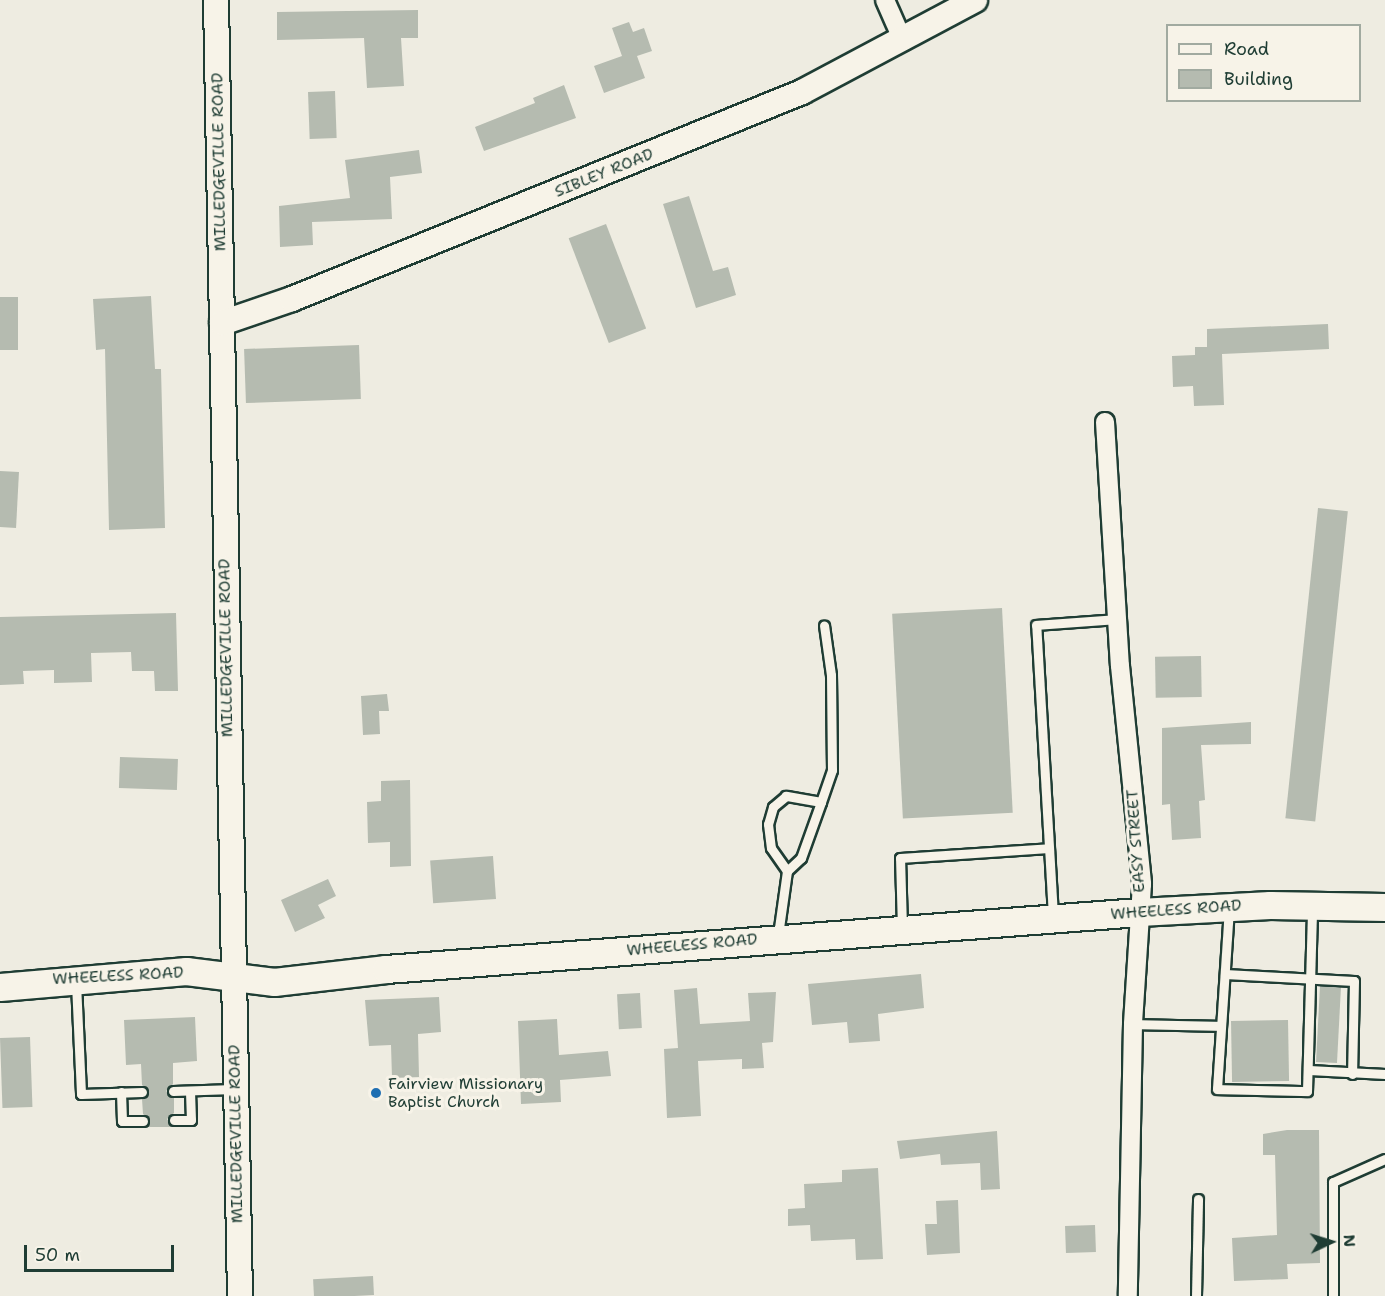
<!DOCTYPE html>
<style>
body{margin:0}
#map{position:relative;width:1385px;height:1296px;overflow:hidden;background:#eeece1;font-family:"Shantell Sans",sans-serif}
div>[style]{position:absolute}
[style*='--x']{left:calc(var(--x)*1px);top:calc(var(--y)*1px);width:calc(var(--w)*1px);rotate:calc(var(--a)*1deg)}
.building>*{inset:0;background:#b5bbb0;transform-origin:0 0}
.roads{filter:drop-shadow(2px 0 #1f3d34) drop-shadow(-2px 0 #1f3d34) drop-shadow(0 2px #1f3d34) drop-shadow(0 -2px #1f3d34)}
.service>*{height:9px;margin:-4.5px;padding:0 4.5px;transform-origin:4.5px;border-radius:4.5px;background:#f7f3e8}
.minor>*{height:18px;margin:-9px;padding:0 9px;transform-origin:9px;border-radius:9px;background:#f7f3e8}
.tertiary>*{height:24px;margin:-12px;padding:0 12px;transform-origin:12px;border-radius:12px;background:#f7f3e8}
.secondary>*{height:27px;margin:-13.5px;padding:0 13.5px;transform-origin:13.5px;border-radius:13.5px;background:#f7f3e8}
.dots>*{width:16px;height:16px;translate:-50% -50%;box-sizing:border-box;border:3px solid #f7f3e8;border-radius:50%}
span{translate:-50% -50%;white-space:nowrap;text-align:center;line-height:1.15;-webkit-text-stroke:6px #f7f3e8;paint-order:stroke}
.street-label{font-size:16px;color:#1f3d34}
.poi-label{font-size:16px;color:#1f3d34}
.left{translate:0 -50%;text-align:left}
.legend{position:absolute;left:1166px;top:24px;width:195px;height:78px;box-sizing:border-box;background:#f7f3e8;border:2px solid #a1aaa0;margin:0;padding:8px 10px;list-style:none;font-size:18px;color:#1f3d34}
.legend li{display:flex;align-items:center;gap:12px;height:30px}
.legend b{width:30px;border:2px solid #a1aaa0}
.north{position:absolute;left:1301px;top:1212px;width:60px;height:60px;-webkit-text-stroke:4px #f7f3e8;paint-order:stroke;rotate:86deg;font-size:16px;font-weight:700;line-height:24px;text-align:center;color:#1f3d34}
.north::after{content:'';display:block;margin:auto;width:21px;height:27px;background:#1f3d34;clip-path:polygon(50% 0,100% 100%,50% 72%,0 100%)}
.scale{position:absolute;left:24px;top:1245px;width:150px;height:27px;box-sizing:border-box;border:3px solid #1f3d34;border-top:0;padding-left:8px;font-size:18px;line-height:21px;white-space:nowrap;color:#1f3d34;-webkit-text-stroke:4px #f7f3e8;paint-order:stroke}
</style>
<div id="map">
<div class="building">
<i style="clip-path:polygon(418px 10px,418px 38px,401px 38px,404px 86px,367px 88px,364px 38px,277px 40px,277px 12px)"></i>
<i style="clip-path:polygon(629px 22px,633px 32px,644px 28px,652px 51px,637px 56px,645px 78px,604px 93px,594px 66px,622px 56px,612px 28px)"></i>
<i style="clip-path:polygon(564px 85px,576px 118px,484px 151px,475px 127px,535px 103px,533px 98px)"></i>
<i style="left:335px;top:91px;width:47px;height:27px;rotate:88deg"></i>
<i style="clip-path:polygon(419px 150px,422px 173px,390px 177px,392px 219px,312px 222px,313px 245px,280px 247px,279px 206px,350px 198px,345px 160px)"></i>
<i style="clip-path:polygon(689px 196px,713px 271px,728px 267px,736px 295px,696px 308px,663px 204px)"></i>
<i style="left:606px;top:224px;width:112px;height:40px;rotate:69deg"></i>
<i style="clip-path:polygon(151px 296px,155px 369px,161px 369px,165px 528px,109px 530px,105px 349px,96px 350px,93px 299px)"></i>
<i style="left:0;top:297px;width:18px;height:53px"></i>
<i style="clip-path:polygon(1328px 324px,1329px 349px,1222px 354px,1224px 405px,1194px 406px,1193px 386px,1173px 387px,1172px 356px,1195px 355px,1195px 347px,1207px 347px,1207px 329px)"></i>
<i style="left:359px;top:345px;width:54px;height:115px;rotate:88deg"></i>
<i style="left:0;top:471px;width:19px;height:56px;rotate:3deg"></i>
<i style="left:1318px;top:508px;width:30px;height:312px;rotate:6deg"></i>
<i style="left:1002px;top:608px;width:205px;height:110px;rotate:87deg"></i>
<i style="clip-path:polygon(176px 613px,178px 691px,155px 691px,154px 671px,132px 671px,131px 652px,91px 653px,92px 682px,54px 683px,54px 670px,23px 671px,24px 684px,0 685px,0 617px)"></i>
<i style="left:1201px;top:656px;width:41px;height:46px;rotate:89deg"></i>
<i style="clip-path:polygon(387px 694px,389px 711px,379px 711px,380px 734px,363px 735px,361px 696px)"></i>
<i style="clip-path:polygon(1251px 722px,1251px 744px,1201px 745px,1205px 800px,1199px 801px,1201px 838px,1172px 840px,1170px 804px,1162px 805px,1162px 728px)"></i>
<i style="left:120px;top:757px;width:58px;height:31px;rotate:2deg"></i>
<i style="clip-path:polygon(410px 780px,411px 866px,390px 867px,390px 842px,368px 843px,367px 802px,381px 801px,381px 781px)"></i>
<i style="left:493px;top:856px;width:43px;height:63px;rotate:86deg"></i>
<i style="clip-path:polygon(328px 879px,336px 896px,318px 905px,325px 918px,295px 932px,281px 900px)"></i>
<i style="clip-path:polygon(921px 974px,924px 1008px,878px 1014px,880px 1041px,849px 1043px,847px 1022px,812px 1025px,808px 984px)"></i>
<i style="left:1320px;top:986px;width:21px;height:76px;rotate:3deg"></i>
<i style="clip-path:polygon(697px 988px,700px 1024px,750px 1021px,748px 993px,776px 992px,773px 1042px,762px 1043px,764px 1068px,742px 1069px,742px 1059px,698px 1061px,701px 1116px,667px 1118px,664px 1049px,678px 1048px,674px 990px)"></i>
<i style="left:640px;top:993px;width:35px;height:23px;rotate:87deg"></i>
<i style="clip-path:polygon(439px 997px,441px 1032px,418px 1034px,419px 1077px,392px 1078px,391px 1045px,369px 1046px,365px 1000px)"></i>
<i style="clip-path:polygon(195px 1017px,197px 1061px,173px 1063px,173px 1084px,166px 1091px,174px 1098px,174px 1113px,167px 1119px,173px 1127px,146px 1127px,150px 1120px,143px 1114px,142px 1099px,149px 1091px,142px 1085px,141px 1064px,126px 1065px,124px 1020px)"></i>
<i style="clip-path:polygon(557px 1019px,559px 1055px,608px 1051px,611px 1076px,560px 1080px,561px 1102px,521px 1104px,518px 1021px)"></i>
<i style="left:1288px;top:1020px;width:61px;height:57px;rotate:89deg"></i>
<i style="left:30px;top:1037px;width:70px;height:30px;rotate:88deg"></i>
<i style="clip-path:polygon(1287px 1130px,1319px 1130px,1320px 1263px,1287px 1264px,1288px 1279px,1234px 1281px,1232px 1238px,1277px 1235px,1275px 1155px,1263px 1155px,1263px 1134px)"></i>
<i style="clip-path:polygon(997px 1131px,1000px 1189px,981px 1190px,980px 1163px,941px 1165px,940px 1154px,900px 1159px,897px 1141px)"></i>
<i style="clip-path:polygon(878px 1168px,883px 1259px,856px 1260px,855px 1239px,811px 1241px,810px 1225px,788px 1226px,788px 1209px,805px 1208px,804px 1184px,842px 1182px,842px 1170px)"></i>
<i style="clip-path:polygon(958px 1200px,960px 1253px,927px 1255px,925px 1224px,937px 1224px,936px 1201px)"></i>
<i style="left:1095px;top:1225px;width:27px;height:30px;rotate:88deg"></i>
<i style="left:373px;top:1276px;width:19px;height:60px;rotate:87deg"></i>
</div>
<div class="roads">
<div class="service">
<i style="--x:821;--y:802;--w:34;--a:-71"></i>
<i style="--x:832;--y:770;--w:95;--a:-90.6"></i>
<i style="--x:831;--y:675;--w:50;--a:-98"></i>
<i style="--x:1229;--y:908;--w:181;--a:93.8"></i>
<i style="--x:1217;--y:1089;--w:90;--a:1.3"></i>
<i style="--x:1307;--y:1091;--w:183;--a:-88.4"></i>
<i style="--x:1053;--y:916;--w:291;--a:-93.3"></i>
<i style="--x:1036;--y:625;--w:81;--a:-4.2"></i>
<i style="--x:902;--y:928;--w:70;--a:-91.6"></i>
<i style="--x:900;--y:858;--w:149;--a:-3.8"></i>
<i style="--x:778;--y:935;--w:65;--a:-82"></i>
<i style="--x:787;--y:871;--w:19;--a:-43"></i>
<i style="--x:801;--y:858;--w:59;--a:-70.3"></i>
<i style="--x:821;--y:802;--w:36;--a:-170"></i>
<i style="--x:786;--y:796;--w:17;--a:140"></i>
<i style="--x:773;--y:807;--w:18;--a:106"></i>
<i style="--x:768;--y:824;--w:24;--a:83"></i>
<i style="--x:771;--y:848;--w:28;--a:55"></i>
<i style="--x:1225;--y:974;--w:129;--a:3.1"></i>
<i style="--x:1354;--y:981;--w:93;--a:91.2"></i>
<i style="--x:76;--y:983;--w:111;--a:87.4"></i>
<i style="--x:81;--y:1094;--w:61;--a:-1.9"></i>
<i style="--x:1133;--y:1024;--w:88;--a:1.3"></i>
<i style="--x:1309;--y:1070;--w:76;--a:3"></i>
<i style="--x:173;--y:1091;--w:61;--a:-1.9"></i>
<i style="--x:121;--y:1092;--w:29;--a:88"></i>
<i style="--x:122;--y:1121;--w:21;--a:0"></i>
<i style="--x:174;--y:1120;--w:17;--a:0"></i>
<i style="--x:191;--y:1120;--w:29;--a:-92"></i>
<i style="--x:1196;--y:1296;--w:97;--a:-88.8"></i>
<i style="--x:1333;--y:1296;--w:114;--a:-90"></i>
<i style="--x:1333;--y:1182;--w:57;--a:-23.9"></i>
</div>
<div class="minor">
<i style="--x:885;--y:0;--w:45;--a:66.3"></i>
<i style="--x:1105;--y:422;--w:244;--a:86.5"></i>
<i style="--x:1120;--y:666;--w:219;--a:84.2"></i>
<i style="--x:1142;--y:884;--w:140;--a:93.7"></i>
<i style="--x:1133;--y:1024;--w:272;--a:91.1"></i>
</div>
<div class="tertiary">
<i style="--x:216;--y:0;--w:1296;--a:88.94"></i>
<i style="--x:222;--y:323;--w:74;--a:-18.9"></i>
<i style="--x:292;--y:299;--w:550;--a:-22.09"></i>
<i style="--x:802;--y:92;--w:196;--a:-28"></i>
</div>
<div class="secondary">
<i style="--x:0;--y:987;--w:187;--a:-4.9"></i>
<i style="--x:186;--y:971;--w:89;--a:7.1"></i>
<i style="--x:274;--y:982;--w:113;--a:-6.6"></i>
<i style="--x:386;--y:969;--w:755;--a:-4.33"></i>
<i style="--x:1139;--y:912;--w:131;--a:-3.1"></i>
<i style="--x:1270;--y:905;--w:115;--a:1"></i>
</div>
</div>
<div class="dots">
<i style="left:376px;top:1093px;background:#1f6fb2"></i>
</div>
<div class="street-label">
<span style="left:219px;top:162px;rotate:-91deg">MILLEDGEVILLE ROAD</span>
<span style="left:604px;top:173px;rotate:-22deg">SIBLEY ROAD</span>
<span style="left:226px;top:648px;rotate:-91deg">MILLEDGEVILLE ROAD</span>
<span style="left:1136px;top:841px;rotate:-94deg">EASY STREET</span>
<span style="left:1176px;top:910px;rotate:-4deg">WHEELESS ROAD</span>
<span style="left:692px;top:945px;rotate:-5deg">WHEELESS ROAD</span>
<span style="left:118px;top:976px;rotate:-3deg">WHEELESS ROAD</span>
<span style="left:236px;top:1134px;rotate:-91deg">MILLEDGEVILLE ROAD</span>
</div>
<div class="poi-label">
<span class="left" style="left:388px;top:1093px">Fairview Missionary<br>Baptist Church</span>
</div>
<ul class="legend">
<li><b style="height:8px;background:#f7f3e8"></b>Road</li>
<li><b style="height:16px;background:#b5bbb0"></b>Building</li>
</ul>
<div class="north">N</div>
<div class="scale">50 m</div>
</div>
